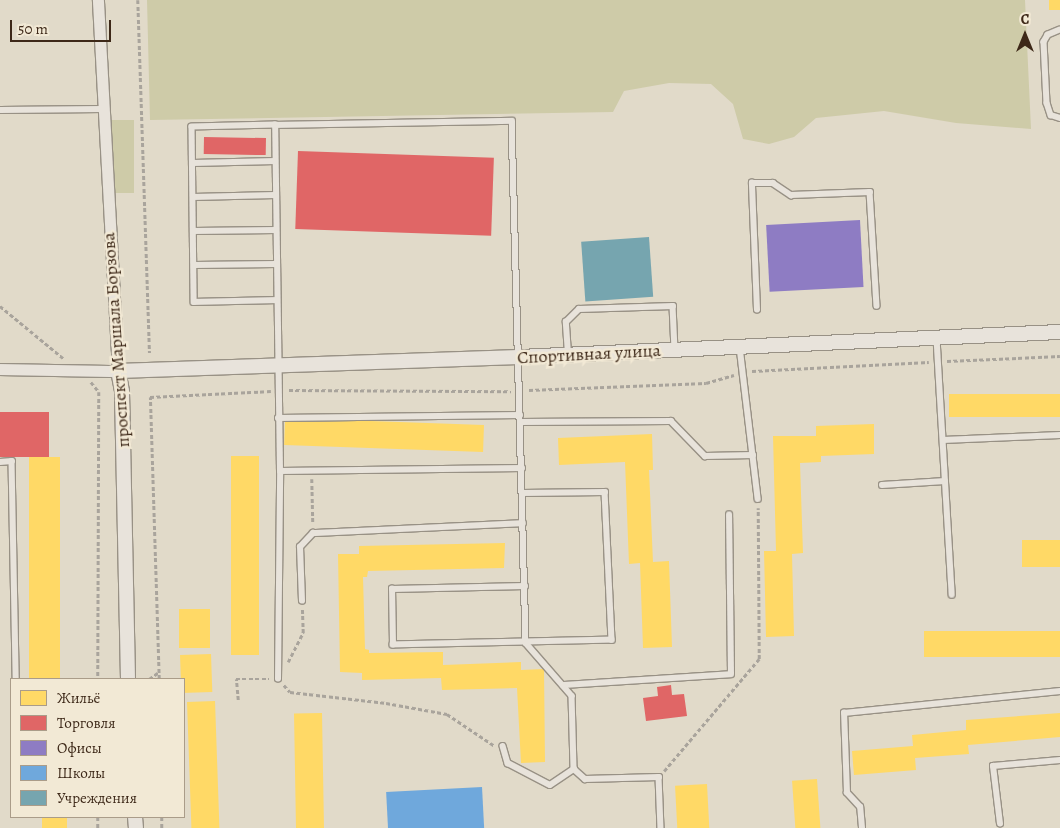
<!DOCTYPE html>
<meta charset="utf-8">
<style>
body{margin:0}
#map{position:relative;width:1060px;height:828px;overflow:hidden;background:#e1dac9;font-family:Alegreya,serif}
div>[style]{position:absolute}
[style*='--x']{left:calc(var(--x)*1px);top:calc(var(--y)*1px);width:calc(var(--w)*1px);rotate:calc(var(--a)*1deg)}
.green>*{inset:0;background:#cecba8;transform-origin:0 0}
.homes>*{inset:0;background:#ffd966;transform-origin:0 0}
.shops>*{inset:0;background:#e06666;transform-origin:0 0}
.offices>*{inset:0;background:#8e7cc3;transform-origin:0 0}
.schools>*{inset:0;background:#6fa8dc;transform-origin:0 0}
.public>*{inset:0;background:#76a5af;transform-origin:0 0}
.path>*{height:2.5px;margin-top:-1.25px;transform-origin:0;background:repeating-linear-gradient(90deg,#a9a49c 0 4px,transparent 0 6.5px)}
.roads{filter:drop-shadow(1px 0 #989185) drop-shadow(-1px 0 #989185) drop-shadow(0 1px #989185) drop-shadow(0 -1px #989185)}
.service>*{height:5.5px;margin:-2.75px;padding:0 2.75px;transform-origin:2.75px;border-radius:2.75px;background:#e8e3db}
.minor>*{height:11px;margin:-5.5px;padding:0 5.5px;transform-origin:5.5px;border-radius:5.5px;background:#e8e3db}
.tertiary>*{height:14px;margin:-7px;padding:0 7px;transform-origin:7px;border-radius:7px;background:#e8e3db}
span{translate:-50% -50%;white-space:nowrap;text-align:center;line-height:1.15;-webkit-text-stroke:5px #f2e9d5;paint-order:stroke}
.street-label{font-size:18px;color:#3d2818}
.legend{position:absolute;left:10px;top:678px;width:175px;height:140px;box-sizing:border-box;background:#f2e9d5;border:1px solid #aa9c89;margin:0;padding:6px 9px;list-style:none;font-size:15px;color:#3d2818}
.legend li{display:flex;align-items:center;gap:10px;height:25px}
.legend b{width:25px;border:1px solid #aa9c89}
.north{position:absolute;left:1000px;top:10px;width:50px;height:50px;-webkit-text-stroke:4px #f2e9d5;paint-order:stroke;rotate:0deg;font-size:14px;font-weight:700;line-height:20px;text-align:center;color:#3d2818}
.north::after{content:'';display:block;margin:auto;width:18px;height:22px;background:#3d2818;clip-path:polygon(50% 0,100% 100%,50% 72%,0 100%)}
.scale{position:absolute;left:10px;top:20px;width:101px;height:22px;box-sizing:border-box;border:2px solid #3d2818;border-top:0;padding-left:6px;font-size:15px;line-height:18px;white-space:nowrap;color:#3d2818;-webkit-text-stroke:4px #f2e9d5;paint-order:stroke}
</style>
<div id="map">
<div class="green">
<i style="clip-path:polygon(147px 0,1025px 0,1031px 129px,956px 123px,884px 111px,816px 118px,794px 137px,769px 144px,743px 139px,733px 104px,711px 84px,669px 83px,624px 91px,613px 112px,150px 120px)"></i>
<i style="left:111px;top:120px;width:23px;height:73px"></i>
</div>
<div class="homes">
<i style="left:1049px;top:0;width:11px;height:10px"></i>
<i style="left:1060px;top:394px;width:23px;height:111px;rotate:90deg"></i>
<i style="clip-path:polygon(874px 424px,874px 454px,821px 456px,821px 462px,800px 463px,803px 553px,792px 554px,794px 636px,766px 637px,764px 551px,776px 551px,773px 436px,816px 436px,816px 426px)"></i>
<i style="left:484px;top:425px;width:27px;height:199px;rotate:92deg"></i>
<i style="clip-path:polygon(652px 434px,653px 470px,649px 470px,653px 562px,669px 561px,672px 647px,643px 648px,640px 563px,629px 564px,625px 462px,559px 465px,558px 438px)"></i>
<i style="left:231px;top:456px;width:28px;height:199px"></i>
<i style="left:29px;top:457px;width:31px;height:222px"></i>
<i style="left:1060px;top:540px;width:27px;height:38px;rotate:90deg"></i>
<i style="clip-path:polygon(505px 543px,504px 568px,368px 571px,367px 577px,363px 577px,365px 649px,369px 650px,369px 653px,443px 652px,443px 665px,521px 662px,521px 670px,544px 669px,545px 762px,521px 763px,517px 688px,442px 690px,441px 678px,362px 680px,362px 673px,340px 672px,338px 554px,359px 554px,359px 546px)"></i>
<i style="left:179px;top:609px;width:31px;height:39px"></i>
<i style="left:1060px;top:631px;width:26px;height:136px;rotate:90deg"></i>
<i style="left:211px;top:654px;width:38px;height:31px;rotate:88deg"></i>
<i style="left:215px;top:701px;width:127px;height:28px;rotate:88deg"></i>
<i style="left:322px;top:713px;width:115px;height:28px;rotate:89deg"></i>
<i style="clip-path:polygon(1060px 713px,1060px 737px,968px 745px,969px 754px,915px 758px,916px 770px,854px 775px,852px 751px,913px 746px,912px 735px,966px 730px,966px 720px)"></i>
<i style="left:817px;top:779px;width:49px;height:25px;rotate:86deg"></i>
<i style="left:707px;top:784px;width:44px;height:32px;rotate:87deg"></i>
<i style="left:42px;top:817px;width:25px;height:11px"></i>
</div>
<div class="shops">
<i style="left:204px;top:137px;width:62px;height:17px;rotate:1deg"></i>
<i style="left:298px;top:151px;width:196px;height:78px;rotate:2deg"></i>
<i style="left:49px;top:412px;width:45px;height:49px;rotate:90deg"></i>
<i style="clip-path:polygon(671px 685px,672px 695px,684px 694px,687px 716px,646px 721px,643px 698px,658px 696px,657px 687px)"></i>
</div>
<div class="offices">
<i style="left:860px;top:220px;width:67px;height:94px;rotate:87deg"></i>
</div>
<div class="schools">
<i style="left:482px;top:787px;width:41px;height:96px;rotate:87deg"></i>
</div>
<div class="public">
<i style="left:649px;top:237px;width:60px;height:68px;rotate:86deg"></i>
</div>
<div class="path">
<i style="--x:138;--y:0;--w:353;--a:88.1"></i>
<i style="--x:0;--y:306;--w:82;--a:39.5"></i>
<i style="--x:947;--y:361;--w:113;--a:-2.5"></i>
<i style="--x:752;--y:371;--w:177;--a:-2.9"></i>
<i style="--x:91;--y:382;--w:13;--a:51"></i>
<i style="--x:99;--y:392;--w:287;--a:90.2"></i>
<i style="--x:289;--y:390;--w:222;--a:0.3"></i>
<i style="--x:529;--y:390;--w:177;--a:-2.3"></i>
<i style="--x:706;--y:383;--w:29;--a:-16"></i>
<i style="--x:312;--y:479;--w:45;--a:88.7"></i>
<i style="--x:288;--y:662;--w:33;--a:-63"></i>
<i style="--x:303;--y:633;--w:24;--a:-92"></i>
<i style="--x:149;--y:679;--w:12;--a:-35"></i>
<i style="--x:159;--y:679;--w:282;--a:-91.8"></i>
<i style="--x:150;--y:397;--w:121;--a:-2.8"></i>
<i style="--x:284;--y:685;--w:9;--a:49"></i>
<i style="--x:290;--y:692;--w:97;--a:6.5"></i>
<i style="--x:386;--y:703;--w:62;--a:10.2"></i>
<i style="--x:447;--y:714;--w:58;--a:33.7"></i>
<i style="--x:238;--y:700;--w:21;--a:-95"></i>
<i style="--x:236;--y:679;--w:33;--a:0"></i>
<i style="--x:664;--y:771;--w:147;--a:-49.7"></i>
<i style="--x:759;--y:659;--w:151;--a:-90.4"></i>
<i style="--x:98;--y:817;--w:11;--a:90"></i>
<i style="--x:162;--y:817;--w:11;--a:90"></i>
</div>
<div class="roads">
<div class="service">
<i style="--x:1060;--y:30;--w:13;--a:157"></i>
<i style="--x:1048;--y:35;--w:8;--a:120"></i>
<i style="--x:1044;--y:42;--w:61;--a:87.2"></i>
<i style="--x:1047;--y:103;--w:13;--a:72"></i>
<i style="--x:1051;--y:115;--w:9;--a:18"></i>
<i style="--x:0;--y:110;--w:102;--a:-0.6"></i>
<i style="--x:275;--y:125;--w:83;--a:178.6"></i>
<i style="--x:192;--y:127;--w:175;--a:89.3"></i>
<i style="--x:194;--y:302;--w:82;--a:-1.4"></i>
<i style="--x:193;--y:163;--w:82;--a:-1.4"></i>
<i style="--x:193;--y:197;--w:82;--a:-1.4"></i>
<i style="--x:193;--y:231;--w:83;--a:-0.7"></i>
<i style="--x:194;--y:265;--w:82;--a:-0.7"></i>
<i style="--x:757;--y:310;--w:127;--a:-92.3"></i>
<i style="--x:752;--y:183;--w:21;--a:0"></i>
<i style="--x:773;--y:183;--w:22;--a:34"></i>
<i style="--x:791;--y:195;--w:79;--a:-2.2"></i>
<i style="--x:870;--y:192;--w:114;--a:86.5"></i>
<i style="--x:937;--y:339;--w:256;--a:86.6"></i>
<i style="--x:740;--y:347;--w:153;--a:83.2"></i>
<i style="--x:568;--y:354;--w:32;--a:-94"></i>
<i style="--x:566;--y:322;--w:18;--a:-45"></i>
<i style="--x:579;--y:309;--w:94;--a:-1.8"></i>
<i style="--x:673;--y:306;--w:44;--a:87.4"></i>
<i style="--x:278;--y:418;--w:242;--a:-0.7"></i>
<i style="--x:520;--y:422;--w:151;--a:-0.4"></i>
<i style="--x:671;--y:421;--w:49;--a:45.8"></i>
<i style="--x:705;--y:456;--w:48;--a:-1.2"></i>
<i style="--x:943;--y:440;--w:117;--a:-2.4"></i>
<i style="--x:0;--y:462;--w:12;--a:-5"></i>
<i style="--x:12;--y:461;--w:218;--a:88.9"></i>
<i style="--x:280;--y:471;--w:242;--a:-0.7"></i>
<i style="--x:882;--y:485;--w:63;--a:-3.6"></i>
<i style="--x:522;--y:493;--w:83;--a:-0.7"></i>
<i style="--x:605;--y:492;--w:148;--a:87.3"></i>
<i style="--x:612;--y:640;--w:219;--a:178.7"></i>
<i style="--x:393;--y:645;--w:56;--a:-91"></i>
<i style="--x:392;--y:589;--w:133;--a:-1.3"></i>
<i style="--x:302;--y:601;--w:54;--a:-92.1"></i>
<i style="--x:300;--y:547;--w:19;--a:-47"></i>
<i style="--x:313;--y:533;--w:210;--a:-2.7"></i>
<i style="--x:278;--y:679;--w:208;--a:-89.4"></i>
<i style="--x:280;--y:471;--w:346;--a:-90.8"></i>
<i style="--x:275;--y:125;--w:237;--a:-1"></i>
<i style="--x:512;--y:121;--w:522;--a:88.46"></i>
<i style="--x:526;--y:643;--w:70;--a:49"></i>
<i style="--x:572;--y:696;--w:73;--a:88.4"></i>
<i style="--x:574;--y:769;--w:15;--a:42"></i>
<i style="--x:585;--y:779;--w:74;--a:-1.5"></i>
<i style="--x:659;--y:777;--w:51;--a:87.8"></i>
<i style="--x:563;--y:685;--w:168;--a:-3.7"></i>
<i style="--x:731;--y:674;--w:159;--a:-90.7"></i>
<i style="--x:503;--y:746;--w:18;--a:74"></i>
<i style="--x:508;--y:763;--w:47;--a:27.6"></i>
<i style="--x:550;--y:785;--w:29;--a:-34"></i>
<i style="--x:1000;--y:824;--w:58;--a:-96.9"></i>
<i style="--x:993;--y:766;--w:67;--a:-5.1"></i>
<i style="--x:862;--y:828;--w:21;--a:-95"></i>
<i style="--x:860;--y:807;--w:19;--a:-133"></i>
<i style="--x:847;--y:793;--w:80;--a:-92.1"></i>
<i style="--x:844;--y:713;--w:217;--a:-5.8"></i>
</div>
<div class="minor">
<i style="--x:0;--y:369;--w:118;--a:1"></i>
<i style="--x:118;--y:371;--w:372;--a:-93.1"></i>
</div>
<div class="tertiary">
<i style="--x:128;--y:679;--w:288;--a:-91.2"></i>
<i style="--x:122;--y:391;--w:20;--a:-101"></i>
<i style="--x:118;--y:371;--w:401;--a:-2"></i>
<i style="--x:519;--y:357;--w:542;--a:-2.65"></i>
<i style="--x:135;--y:817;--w:11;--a:85"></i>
</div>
</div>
<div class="street-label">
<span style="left:116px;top:340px;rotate:-94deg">проспект Маршала Борзова</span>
<span style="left:589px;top:354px;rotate:-3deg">Спортивная улица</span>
</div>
<ul class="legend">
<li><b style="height:14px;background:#ffd966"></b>Жильё</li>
<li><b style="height:14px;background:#e06666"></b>Торговля</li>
<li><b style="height:14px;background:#8e7cc3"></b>Офисы</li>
<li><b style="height:14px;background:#6fa8dc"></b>Школы</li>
<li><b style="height:14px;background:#76a5af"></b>Учреждения</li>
</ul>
<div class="north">С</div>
<div class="scale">50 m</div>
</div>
